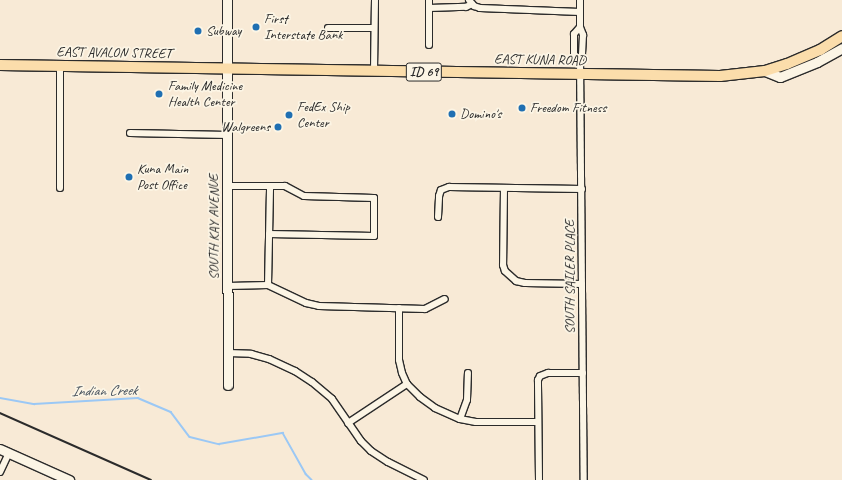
<!DOCTYPE html>
<style>
body{margin:0}
#map{position:relative;width:842px;height:480px;overflow:hidden;background:#f8ead6;font-family:Caveat,sans-serif}
div>[style]{position:absolute}
[style*='--x']{left:calc(var(--x)*1px);top:calc(var(--y)*1px);width:calc(var(--w)*1px);rotate:calc(var(--a)*1deg)}
.stream>*{height:1.5px;margin:-0.75px;padding:0 0.75px;transform-origin:0.75px;border-radius:0.75px;background:#9bc8f5}
.roads{filter:drop-shadow(1px 0 #2b2b2b) drop-shadow(-1px 0 #2b2b2b) drop-shadow(0 1px #2b2b2b) drop-shadow(0 -1px #2b2b2b)}
.street>*{height:6px;margin:-3px;padding:0 3px;transform-origin:3px;border-radius:3px;background:#fcf5e5}
.secondary>*{height:9px;margin:-4.5px;padding:0 4.5px;transform-origin:4.5px;border-radius:4.5px;background:#fcf5e5}
.primary>*{height:10px;margin:-5px;padding:0 5px;transform-origin:5px;border-radius:5px;background:#fbddab}
.rail>*{height:1.5px;margin:-0.75px;padding:0 0.75px;transform-origin:0.75px;border-radius:0.75px;background:#2b2b2b}
.dots>*{width:11px;height:11px;translate:-50% -50%;box-sizing:border-box;border:2px solid #fcf5e5;border-radius:50%}
span{translate:-50% -50%;white-space:nowrap;text-align:center;line-height:1.15;-webkit-text-stroke:3.5px #fcf5e5;paint-order:stroke}
.shield-label span{padding:1px 3px;background:#fcf5e5;border:1px solid;border-radius:3px;-webkit-text-stroke-width:0}
.shield-label{font-size:13px;color:#2b2b2b;font-weight:700}
.poi-label{font-size:14px;color:#2b2b2b}
.left{translate:0 -50%;text-align:left}
.right{translate:-100% -50%;text-align:right}
.street-label{font-size:14px;color:#2b2b2b}
.water-label{font-size:15px;color:#47525e;font-style:italic}
</style>
<div id="map">
<div class="stream">
<i style="--x:0;--y:398;--w:35;--a:10"></i>
<i style="--x:34;--y:404;--w:104;--a:-3.3"></i>
<i style="--x:138;--y:398;--w:36;--a:23"></i>
<i style="--x:171;--y:412;--w:31;--a:53"></i>
<i style="--x:190;--y:437;--w:30;--a:14"></i>
<i style="--x:219;--y:444;--w:65;--a:-9.8"></i>
<i style="--x:283;--y:433;--w:47;--a:60.7"></i>
<i style="--x:306;--y:474;--w:8;--a:45"></i>
</div>
<div class="roads">
<div class="street">
<i style="--x:429;--y:0;--w:45;--a:90"></i>
<i style="--x:469;--y:0;--w:8;--a:50"></i>
<i style="--x:474;--y:6;--w:6;--a:18"></i>
<i style="--x:480;--y:8;--w:100;--a:2.3"></i>
<i style="--x:429;--y:8;--w:37;--a:-2"></i>
<i style="--x:466;--y:7;--w:7;--a:-27"></i>
<i style="--x:580;--y:27;--w:27;--a:-90"></i>
<i style="--x:328;--y:28;--w:46;--a:0"></i>
<i style="--x:580;--y:59;--w:7;--a:-146"></i>
<i style="--x:574;--y:55;--w:21;--a:-90"></i>
<i style="--x:574;--y:34;--w:9;--a:-49"></i>
<i style="--x:580;--y:27;--w:9;--a:69"></i>
<i style="--x:583;--y:35;--w:20;--a:93"></i>
<i style="--x:582;--y:55;--w:4;--a:117"></i>
<i style="--x:580;--y:59;--w:421;--a:89.5"></i>
<i style="--x:60;--y:66;--w:122;--a:90"></i>
<i style="--x:374;--y:71;--w:71;--a:-89.2"></i>
<i style="--x:130;--y:133;--w:98;--a:1.2"></i>
<i style="--x:228;--y:186;--w:57;--a:0"></i>
<i style="--x:285;--y:186;--w:21;--a:28"></i>
<i style="--x:304;--y:196;--w:70;--a:1.6"></i>
<i style="--x:374;--y:198;--w:38;--a:90"></i>
<i style="--x:374;--y:236;--w:105;--a:-178.9"></i>
<i style="--x:504;--y:188;--w:77;--a:90.7"></i>
<i style="--x:503;--y:265;--w:6;--a:72"></i>
<i style="--x:505;--y:271;--w:15;--a:42"></i>
<i style="--x:516;--y:281;--w:9;--a:13"></i>
<i style="--x:525;--y:283;--w:57;--a:1"></i>
<i style="--x:438;--y:217;--w:21;--a:-87"></i>
<i style="--x:439;--y:196;--w:6;--a:-72"></i>
<i style="--x:441;--y:190;--w:9;--a:-21"></i>
<i style="--x:449;--y:187;--w:133;--a:0.9"></i>
<i style="--x:268;--y:285;--w:99;--a:-88.8"></i>
<i style="--x:228;--y:286;--w:40;--a:-1.4"></i>
<i style="--x:268;--y:285;--w:42;--a:25.3"></i>
<i style="--x:306;--y:303;--w:13;--a:13"></i>
<i style="--x:319;--y:306;--w:106;--a:1.6"></i>
<i style="--x:425;--y:309;--w:22;--a:-27"></i>
<i style="--x:399;--y:308;--w:52;--a:90"></i>
<i style="--x:399;--y:360;--w:13;--a:77"></i>
<i style="--x:402;--y:373;--w:12;--a:66"></i>
<i style="--x:407;--y:384;--w:18;--a:45"></i>
<i style="--x:420;--y:397;--w:19;--a:36"></i>
<i style="--x:435;--y:408;--w:27;--a:24"></i>
<i style="--x:460;--y:419;--w:16;--a:11"></i>
<i style="--x:476;--y:422;--w:61;--a:0"></i>
<i style="--x:228;--y:353;--w:23;--a:2"></i>
<i style="--x:251;--y:354;--w:19;--a:16"></i>
<i style="--x:269;--y:359;--w:29;--a:25"></i>
<i style="--x:295;--y:371;--w:20;--a:33"></i>
<i style="--x:312;--y:382;--w:26;--a:40"></i>
<i style="--x:332;--y:399;--w:51;--a:55.4"></i>
<i style="--x:361;--y:441;--w:14;--a:45"></i>
<i style="--x:371;--y:451;--w:20;--a:33"></i>
<i style="--x:388;--y:462;--w:40;--a:26.6"></i>
<i style="--x:460;--y:419;--w:20;--a:-70"></i>
<i style="--x:467;--y:400;--w:27;--a:-88"></i>
<i style="--x:348;--y:423;--w:71;--a:-33.5"></i>
<i style="--x:0;--y:472;--w:21;--a:-65"></i>
<i style="--x:539;--y:480;--w:100;--a:-90.6"></i>
<i style="--x:538;--y:380;--w:4;--a:-63"></i>
<i style="--x:540;--y:376;--w:9;--a:-21"></i>
<i style="--x:548;--y:373;--w:35;--a:0"></i>
</div>
<div class="secondary">
<i style="--x:227;--y:0;--w:385;--a:89.9"></i>
<i style="--x:765;--y:71;--w:16;--a:22"></i>
<i style="--x:780;--y:77;--w:40;--a:-22"></i>
<i style="--x:817;--y:62;--w:29;--a:-29"></i>
<i style="--x:0;--y:449;--w:76;--a:24.2"></i>
</div>
<div class="primary">
<i style="--x:0;--y:65;--w:720;--a:0.88"></i>
<i style="--x:720;--y:76;--w:45;--a:-6.3"></i>
<i style="--x:765;--y:71;--w:23;--a:-18"></i>
<i style="--x:787;--y:64;--w:36;--a:-23"></i>
<i style="--x:820;--y:50;--w:26;--a:-32"></i>
</div>
</div>
<div class="rail">
<i style="--x:0;--y:413;--w:165;--a:23.9"></i>
</div>
<div class="dots">
<i style="left:256px;top:27px;background:#1f6fb2"></i>
<i style="left:198px;top:31px;background:#1f6fb2"></i>
<i style="left:159px;top:94px;background:#1f6fb2"></i>
<i style="left:522px;top:108px;background:#1f6fb2"></i>
<i style="left:452px;top:114px;background:#1f6fb2"></i>
<i style="left:289px;top:115px;background:#1f6fb2"></i>
<i style="left:278px;top:127px;background:#1f6fb2"></i>
<i style="left:129px;top:177px;background:#1f6fb2"></i>
</div>
<div class="shield-label">
<span style="left:424px;top:72px">ID 69</span>
</div>
<div class="poi-label">
<span class="left" style="left:264px;top:27px">First<br>Interstate Bank</span>
<span class="left" style="left:206px;top:31px">Subway</span>
<span class="left" style="left:168px;top:94px">Family Medicine<br>Health Center</span>
<span class="left" style="left:297px;top:115px">FedEx Ship<br>Center</span>
<span class="left" style="left:530px;top:108px">Freedom Fitness</span>
<span class="left" style="left:460px;top:114px">Domino's</span>
<span class="right" style="left:270px;top:127px">Walgreens</span>
<span class="left" style="left:137px;top:177px">Kuna Main<br>Post Office</span>
</div>
<div class="street-label">
<span style="left:114px;top:53px;rotate:1deg">EAST AVALON STREET</span>
<span style="left:540px;top:60px;rotate:1deg">EAST KUNA ROAD</span>
<span style="left:214px;top:227px;rotate:-90deg">SOUTH KAY AVENUE</span>
<span style="left:570px;top:277px;rotate:-90deg">SOUTH SAILER PLACE</span>
</div>
<div class="water-label">
<span style="left:104px;top:391px;rotate:-1deg">Indian Creek</span>
</div>
</div>
